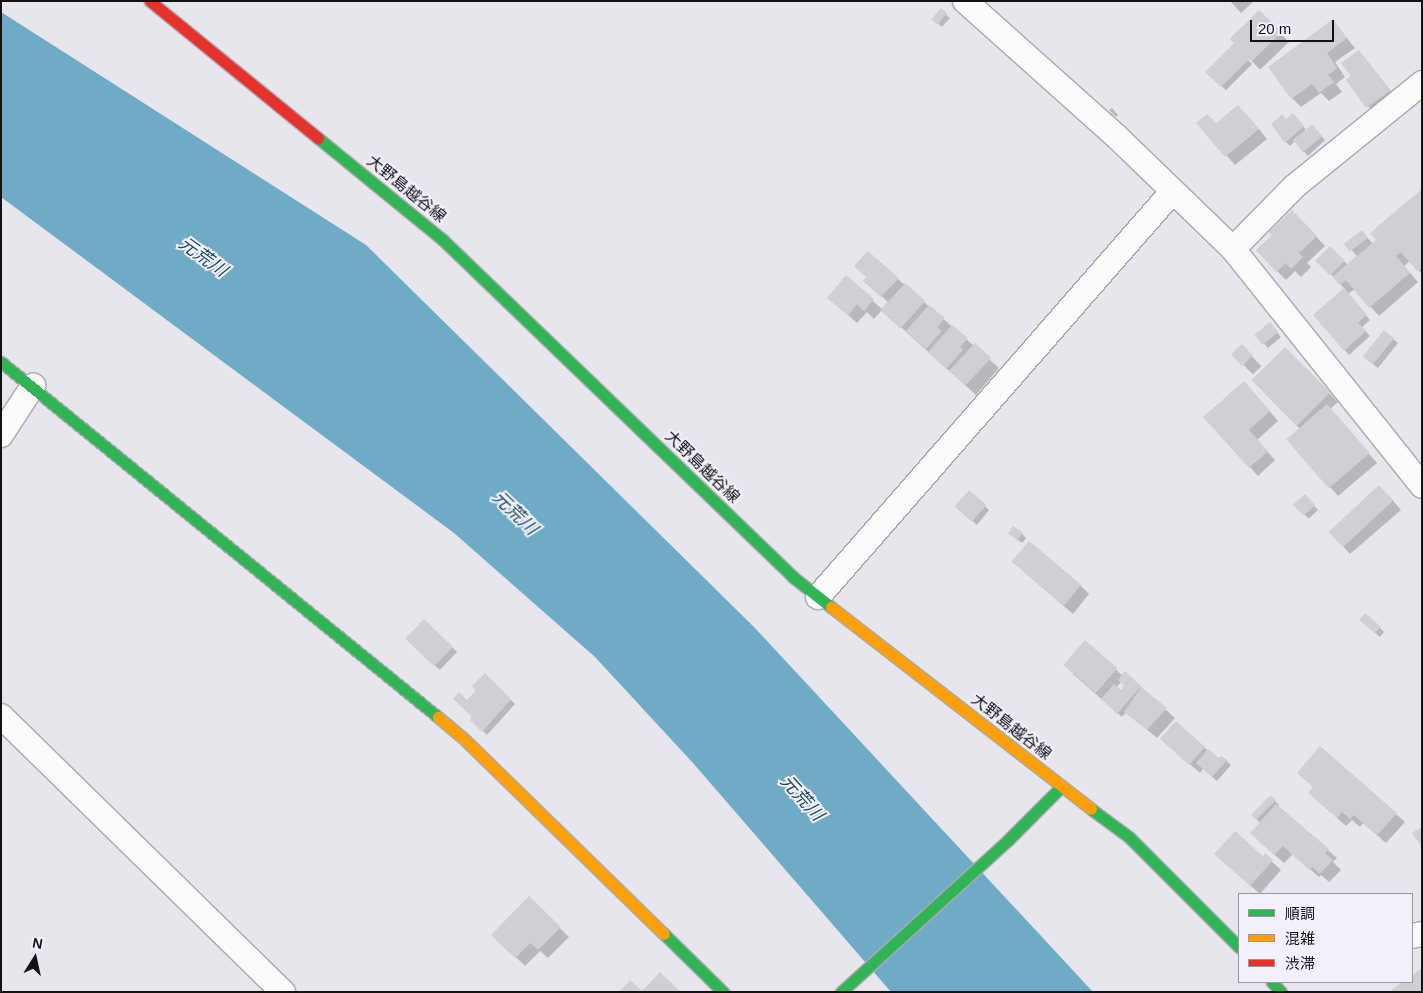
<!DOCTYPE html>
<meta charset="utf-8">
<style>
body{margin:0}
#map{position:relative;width:1423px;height:993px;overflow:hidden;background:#e7e6ec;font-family:Arial,"Noto Sans JP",sans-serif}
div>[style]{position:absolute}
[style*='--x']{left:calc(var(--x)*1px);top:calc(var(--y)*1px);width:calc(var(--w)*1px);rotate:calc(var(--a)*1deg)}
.water>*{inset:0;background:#6fabc6}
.shadow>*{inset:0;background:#0003;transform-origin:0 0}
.building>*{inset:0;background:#d1cfd3;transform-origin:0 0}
.roads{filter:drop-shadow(1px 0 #aaaaae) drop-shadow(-1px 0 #aaaaae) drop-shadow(0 1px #aaaaae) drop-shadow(0 -1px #aaaaae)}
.street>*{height:24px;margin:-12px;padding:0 12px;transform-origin:12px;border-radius:12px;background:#fbfbfc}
.fast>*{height:11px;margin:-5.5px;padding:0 5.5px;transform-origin:5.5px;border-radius:5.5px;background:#30b455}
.slow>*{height:11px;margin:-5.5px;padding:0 5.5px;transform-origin:5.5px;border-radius:5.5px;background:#ff9f0a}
.jam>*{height:11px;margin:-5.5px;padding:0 5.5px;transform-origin:5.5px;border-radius:5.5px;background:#e5322d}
span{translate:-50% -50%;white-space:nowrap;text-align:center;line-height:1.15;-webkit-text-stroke:4px #f2f1fb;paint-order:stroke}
.street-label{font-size:16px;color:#121215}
.water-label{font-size:18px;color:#214757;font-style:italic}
.frame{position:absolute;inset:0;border:2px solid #121215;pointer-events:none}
.legend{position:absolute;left:1238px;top:893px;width:175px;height:90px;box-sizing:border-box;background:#f2f1fb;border:1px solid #98989f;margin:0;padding:6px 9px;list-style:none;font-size:15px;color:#121215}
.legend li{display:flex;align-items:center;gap:10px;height:25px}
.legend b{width:25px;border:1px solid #98989f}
.north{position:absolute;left:10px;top:933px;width:50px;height:50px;-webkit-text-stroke:4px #f2f1fb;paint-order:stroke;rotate:10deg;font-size:14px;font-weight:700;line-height:20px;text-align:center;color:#121215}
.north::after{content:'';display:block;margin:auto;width:18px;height:22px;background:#121215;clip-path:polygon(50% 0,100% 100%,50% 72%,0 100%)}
.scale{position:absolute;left:1250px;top:20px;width:84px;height:22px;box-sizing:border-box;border:2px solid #121215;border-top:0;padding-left:6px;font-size:15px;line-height:18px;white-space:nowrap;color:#121215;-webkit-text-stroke:4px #f2f1fb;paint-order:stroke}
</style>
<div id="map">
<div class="water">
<i style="clip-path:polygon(1px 12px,366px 245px,754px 627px,1093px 992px,891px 992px,693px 763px,595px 657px,454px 533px,1px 197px)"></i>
</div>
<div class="shadow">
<i style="clip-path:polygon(1230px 1px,1254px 1px,1241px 13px)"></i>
<i style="left:941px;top:10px;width:12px;height:12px;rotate:42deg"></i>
<i style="left:1259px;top:11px;width:43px;height:40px;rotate:46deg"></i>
<i style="clip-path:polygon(1333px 21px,1355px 48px,1335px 62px,1345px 77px,1336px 84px,1342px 92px,1329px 101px,1321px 93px,1301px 107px,1292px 98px)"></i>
<i style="left:1233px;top:45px;width:27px;height:37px;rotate:45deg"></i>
<i style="clip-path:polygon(1359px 51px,1398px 100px,1376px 116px,1348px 80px,1353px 76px)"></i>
<i style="clip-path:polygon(1112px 108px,1118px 115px,1116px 117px,1109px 110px)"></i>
<i style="clip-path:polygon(1247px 115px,1267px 139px,1235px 165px,1198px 123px,1216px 125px)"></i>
<i style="clip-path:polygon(1297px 119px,1307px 131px,1316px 130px,1325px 140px,1308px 156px,1295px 141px,1290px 146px,1286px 142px,1287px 120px)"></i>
<i style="clip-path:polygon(1422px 192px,1422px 274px,1410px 261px,1404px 266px,1418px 282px,1379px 316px,1355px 289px,1348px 294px,1370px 320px,1362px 327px,1370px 336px,1349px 355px,1314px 315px,1345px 289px,1317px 260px,1330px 248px,1348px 265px,1358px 257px,1347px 245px,1366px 236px,1373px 244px)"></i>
<i style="clip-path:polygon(1301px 220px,1325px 246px,1307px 263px,1311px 267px,1301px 277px,1295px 271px,1286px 280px,1257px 251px)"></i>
<i style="clip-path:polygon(846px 277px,883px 310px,889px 303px,874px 289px,898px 279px,999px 368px,976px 395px,882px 310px,874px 319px,867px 312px,857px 323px,838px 306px)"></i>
<i style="left:1270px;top:324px;width:17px;height:17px;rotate:50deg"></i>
<i style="clip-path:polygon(1384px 332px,1398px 343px,1378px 368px,1369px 361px)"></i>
<i style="left:1242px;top:346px;width:28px;height:12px;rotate:46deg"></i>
<i style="clip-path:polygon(1285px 348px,1338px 402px,1330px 409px,1377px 463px,1338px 496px,1288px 439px,1300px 429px,1252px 380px)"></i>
<i style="clip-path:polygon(1252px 391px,1278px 421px,1257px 440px,1275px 460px,1258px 476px,1205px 417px)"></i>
<i style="clip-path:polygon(969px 492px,989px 510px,977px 525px,960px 510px)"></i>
<i style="clip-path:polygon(1388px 495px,1401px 510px,1350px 554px,1329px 531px)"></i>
<i style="left:1305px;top:496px;width:19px;height:13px;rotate:47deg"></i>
<i style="clip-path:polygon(1022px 534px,1026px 538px,1022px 543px,1014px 537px)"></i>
<i style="clip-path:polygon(1022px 570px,1080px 585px,1089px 594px,1073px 614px)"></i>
<i style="left:424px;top:620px;width:46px;height:25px;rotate:44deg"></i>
<i style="clip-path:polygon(1365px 624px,1380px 628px,1384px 632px,1380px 637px)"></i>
<i style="clip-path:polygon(evenodd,1085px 642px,1123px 676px,1125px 673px,1175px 718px,1157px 738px,1126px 712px,1122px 717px,1073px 674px,1085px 642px,1121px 682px,1126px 686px,1121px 692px,1116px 688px,1121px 682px)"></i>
<i style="clip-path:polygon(485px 675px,515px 704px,487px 735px,471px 719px,478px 690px)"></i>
<i style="clip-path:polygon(1176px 723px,1219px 760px,1222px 757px,1231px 765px,1217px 781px,1203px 769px,1200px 773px,1170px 747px)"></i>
<i style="clip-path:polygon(1271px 797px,1279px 805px,1278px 807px,1337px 858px,1333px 862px,1341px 870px,1329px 882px,1321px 875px,1319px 877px,1293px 854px,1284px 863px,1260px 842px,1260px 823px,1254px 816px)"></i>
<i style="clip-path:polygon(1319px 802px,1396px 814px,1405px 822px,1386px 843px,1363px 823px,1360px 827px,1352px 820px,1346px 826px)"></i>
<i style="clip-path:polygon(1265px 855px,1281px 870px,1260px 894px,1225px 863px,1263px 858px)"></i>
<i style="clip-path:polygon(529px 898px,569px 937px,548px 958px,540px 951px,525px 966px,493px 935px)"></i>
</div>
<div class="building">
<i style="left:941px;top:8px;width:8px;height:15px;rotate:40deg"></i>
<i style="clip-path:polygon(1259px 10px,1282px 32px,1252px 61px,1249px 59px,1221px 87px,1205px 72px,1234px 43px,1230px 39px)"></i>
<i style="clip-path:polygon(1333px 19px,1347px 38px,1327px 53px,1337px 68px,1328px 75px,1334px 82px,1319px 93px,1312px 84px,1291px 99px,1268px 67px)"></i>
<i style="clip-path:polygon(1359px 50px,1390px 91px,1366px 108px,1346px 80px,1351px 76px,1341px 63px)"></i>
<i style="clip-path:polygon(1238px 105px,1259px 129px,1225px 157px,1196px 123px,1207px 114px,1216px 123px)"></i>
<i style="clip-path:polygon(1293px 113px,1304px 126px,1285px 143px,1271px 124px,1282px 114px,1286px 119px)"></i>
<i style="left:1312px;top:124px;width:16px;height:25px;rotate:50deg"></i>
<i style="clip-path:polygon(1422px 189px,1422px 268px,1417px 271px,1401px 252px,1396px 256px,1410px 273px,1369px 308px,1346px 280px,1339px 285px,1333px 276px,1376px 240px,1370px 233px)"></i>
<i style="clip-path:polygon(1292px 210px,1317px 236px,1299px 253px,1303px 257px,1291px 269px,1286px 263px,1276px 272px,1256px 250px,1272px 235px,1269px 232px)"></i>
<i style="left:1362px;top:230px;width:10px;height:23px;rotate:53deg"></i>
<i style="left:1330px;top:246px;width:21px;height:21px;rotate:45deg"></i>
<i style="clip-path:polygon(868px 251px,899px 278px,881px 297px,863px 281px,866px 277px,854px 266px)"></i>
<i style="clip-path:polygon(846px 275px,874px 299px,864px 311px,857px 304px,848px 316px,827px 298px)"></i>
<i style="left:905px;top:283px;width:27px;height:37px;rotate:42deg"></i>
<i style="clip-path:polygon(1344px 288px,1367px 315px,1358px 323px,1366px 331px,1344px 351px,1313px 315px)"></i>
<i style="clip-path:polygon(929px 305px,945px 318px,937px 327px,942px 331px,926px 349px,906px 331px)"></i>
<i style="left:1270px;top:322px;width:13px;height:20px;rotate:51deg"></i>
<i style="clip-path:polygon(952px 325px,968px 338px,960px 347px,963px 350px,946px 369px,928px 352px)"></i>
<i style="left:1384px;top:330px;width:13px;height:34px;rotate:39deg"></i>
<i style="left:975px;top:343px;width:22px;height:38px;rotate:43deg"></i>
<i style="left:1242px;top:344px;width:16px;height:15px;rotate:47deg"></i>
<i style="left:1285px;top:347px;width:64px;height:47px;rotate:45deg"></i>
<i style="clip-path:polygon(1244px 381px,1270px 411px,1249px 430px,1268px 451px,1249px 468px,1203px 417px)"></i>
<i style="left:1327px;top:404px;width:65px;height:54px;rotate:49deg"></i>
<i style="left:1379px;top:485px;width:21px;height:69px;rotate:47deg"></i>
<i style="left:969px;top:490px;width:23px;height:22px;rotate:41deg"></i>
<i style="left:1305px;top:494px;width:15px;height:16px;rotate:48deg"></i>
<i style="left:1013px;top:526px;width:12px;height:9px;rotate:35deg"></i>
<i style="left:1029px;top:541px;width:68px;height:27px;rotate:40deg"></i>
<i style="left:1365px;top:613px;width:21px;height:9px;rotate:41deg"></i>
<i style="left:424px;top:619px;width:40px;height:27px;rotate:44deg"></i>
<i style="left:1085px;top:640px;width:43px;height:33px;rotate:41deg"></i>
<i style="clip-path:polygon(1125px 671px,1131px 677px,1126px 684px,1132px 677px,1141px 686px,1117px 714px,1101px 699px,1114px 684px,1121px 690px,1124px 686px,1118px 680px)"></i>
<i style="clip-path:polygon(485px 673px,511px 699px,482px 732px,470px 720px,472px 717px,453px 699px,459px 692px,467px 700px,476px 690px,472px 686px)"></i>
<i style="clip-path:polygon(1141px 687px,1167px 708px,1147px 730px,1124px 712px)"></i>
<i style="left:1176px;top:721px;width:39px;height:24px;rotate:42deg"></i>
<i style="clip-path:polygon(1320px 746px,1397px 813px,1377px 835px,1354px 815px,1350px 819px,1342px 812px,1337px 818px,1308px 793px,1313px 787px,1297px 773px)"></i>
<i style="clip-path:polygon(1208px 749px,1219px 758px,1221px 756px,1227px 760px,1212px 777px,1196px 763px)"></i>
<i style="left:1271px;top:795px;width:7px;height:28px;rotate:45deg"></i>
<i style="clip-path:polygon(1276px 804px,1329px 849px,1325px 853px,1333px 860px,1320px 874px,1312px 867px,1309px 870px,1283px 846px,1274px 855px,1250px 833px)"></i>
<i style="clip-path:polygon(1422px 827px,1422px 847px,1412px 833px)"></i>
<i style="clip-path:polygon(1235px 831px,1263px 856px,1265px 853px,1273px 860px,1250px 886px,1214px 854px)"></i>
<i style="clip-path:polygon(529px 896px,561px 927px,538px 950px,530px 943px,515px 958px,491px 935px)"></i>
<i style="clip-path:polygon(1422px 968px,1422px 992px,1393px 992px,1391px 990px,1402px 982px,1412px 982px,1412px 975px)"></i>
<i style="clip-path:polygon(660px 972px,681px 992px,619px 992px,630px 980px,642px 991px)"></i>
</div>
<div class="roads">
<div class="street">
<i style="--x:965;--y:1;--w:204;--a:41.8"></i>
<i style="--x:1117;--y:137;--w:161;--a:44"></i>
<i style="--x:1233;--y:249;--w:303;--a:51.4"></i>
<i style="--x:1233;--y:249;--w:88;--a:-45.5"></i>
<i style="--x:1295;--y:186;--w:164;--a:-39"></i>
<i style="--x:1;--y:435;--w:59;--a:-56.9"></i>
<i style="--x:818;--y:597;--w:538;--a:-48.84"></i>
<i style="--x:1;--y:716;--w:395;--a:44.4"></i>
<i style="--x:1412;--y:936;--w:10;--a:-11"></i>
</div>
<div class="fast">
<i style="--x:318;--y:138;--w:161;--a:39.2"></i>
<i style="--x:443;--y:240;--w:486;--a:43.9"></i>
<i style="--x:793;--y:577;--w:48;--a:38.3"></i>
<i style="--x:1;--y:362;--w:563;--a:39.09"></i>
<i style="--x:1091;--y:809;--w:47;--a:36.4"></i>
<i style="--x:1129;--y:837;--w:156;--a:45"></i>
<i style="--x:664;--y:934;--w:83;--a:44.5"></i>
<i style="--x:1272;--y:982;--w:13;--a:48"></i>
<i style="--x:841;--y:992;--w:226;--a:-42.3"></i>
<i style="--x:1008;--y:840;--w:75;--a:-45"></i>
</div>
<div class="slow">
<i style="--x:831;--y:607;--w:329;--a:37.8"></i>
<i style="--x:438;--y:717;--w:31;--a:40"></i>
<i style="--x:462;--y:737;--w:282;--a:44.3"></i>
</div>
<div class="jam">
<i style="--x:150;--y:1;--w:217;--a:39.2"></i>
</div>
</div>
<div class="street-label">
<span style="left:406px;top:189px;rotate:39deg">大野島越谷線</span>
<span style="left:702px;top:467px;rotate:44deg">大野島越谷線</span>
<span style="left:1011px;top:727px;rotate:38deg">大野島越谷線</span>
</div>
<div class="water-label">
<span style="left:203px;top:257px;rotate:36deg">元荒川</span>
<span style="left:515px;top:513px;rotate:44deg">元荒川</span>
<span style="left:802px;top:798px;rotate:48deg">元荒川</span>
</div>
<div class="frame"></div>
<ul class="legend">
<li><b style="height:6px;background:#30b455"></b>順調</li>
<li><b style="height:6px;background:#ff9f0a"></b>混雑</li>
<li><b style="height:6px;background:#e5322d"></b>渋滞</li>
</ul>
<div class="north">N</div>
<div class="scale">20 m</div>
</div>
